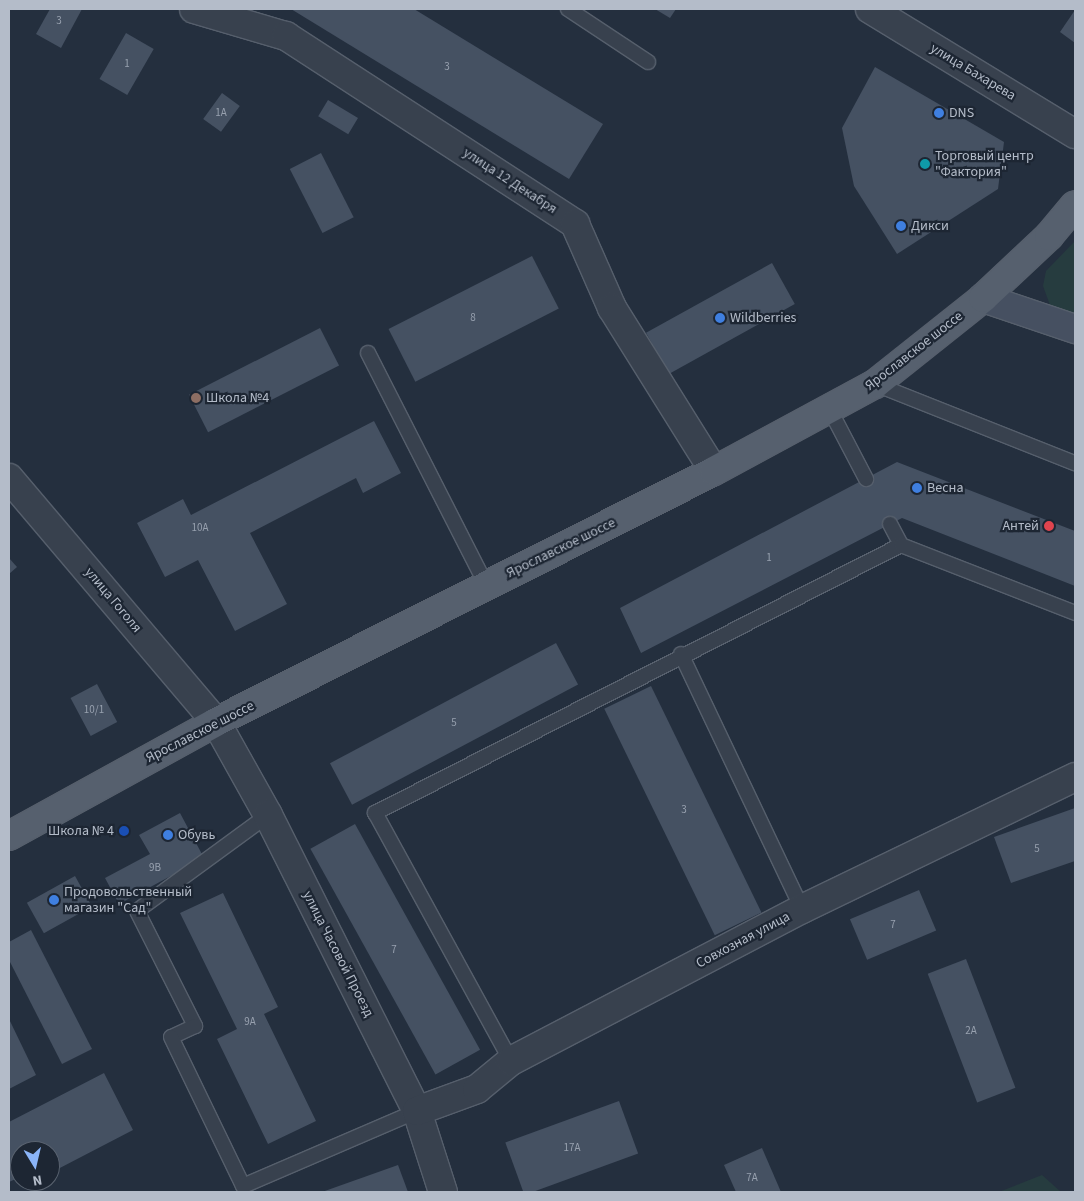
<!DOCTYPE html>
<meta charset="utf-8">
<style>
body{margin:0}
#map{position:relative;width:1084px;height:1201px;overflow:hidden;background:#242f3e;font-family:"Source Sans 3",sans-serif}
div>[style]{position:absolute}
[style*='--x']{left:calc(var(--x)*1px);top:calc(var(--y)*1px);width:calc(var(--w)*1px);rotate:calc(var(--a)*1deg)}
.green>*{inset:0;background:#263c3f}
.building>*{inset:0;background:#455162;transform-origin:0 0}
.roads{filter:drop-shadow(1px 0 #565f6c) drop-shadow(-1px 0 #565f6c) drop-shadow(0 1px #565f6c) drop-shadow(0 -1px #565f6c)}
.lane>*{height:14px;margin:-7px;padding:0 7px;transform-origin:7px;border-radius:7px;background:#38414e}
.street>*{height:28px;margin:-14px;padding:0 14px;transform-origin:14px;border-radius:14px;background:#38414e}
.secondary>*{height:28px;margin:-14px;padding:0 14px;transform-origin:14px;border-radius:14px;background:#465061}
.primary>*{height:28px;margin:-14px;padding:0 14px;transform-origin:14px;border-radius:14px;background:#56606e}
.dots>*{width:14px;height:14px;translate:-50% -50%;box-sizing:border-box;border:2px solid #1d2633;border-radius:50%}
span{translate:-50% -50%;white-space:nowrap;text-align:center;line-height:1.15;-webkit-text-stroke:4.5px #1d2633;paint-order:stroke}
.number-label{font-size:11px;color:#98a1af}
.number-label span{-webkit-text-stroke-width:0}
.street-label{font-size:14px;color:#b4bcc9}
.poi-label{font-size:14px;color:#b4bcc9}
.left{translate:0 -50%;text-align:left}
.right{translate:-100% -50%;text-align:right}
.frame{position:absolute;inset:0;border:10px solid #b4bcc9;pointer-events:none}
.north{position:absolute;left:10px;top:1141px;width:50px;height:50px;box-sizing:border-box;background:#1d2633;border:1px solid #59626f;border-radius:50%;rotate:171deg;font-size:14px;font-weight:700;line-height:20px;text-align:center;color:#b4bcc9}
.north::after{content:'';display:block;margin:auto;width:18px;height:22px;background:#8ab4f8;clip-path:polygon(50% 0,100% 100%,50% 72%,0 100%)}
</style>
<div id="map">
<div class="green">
<i style="clip-path:polygon(1075px 241px,1075px 318px,1051px 308px,1043px 286px,1046px 271px)"></i>
<i style="clip-path:polygon(1042px 1175px,1061px 1192px,999px 1192px)"></i>
</div>
<div class="building">
<i style="clip-path:polygon(50px 9px,82px 9px,61px 48px,36px 34px)"></i>
<i style="clip-path:polygon(291px 9px,414px 9px,603px 124px,569px 179px)"></i>
<i style="clip-path:polygon(655px 9px,676px 9px,670px 18px)"></i>
<i style="clip-path:polygon(1075px 10px,1075px 43px,1060px 32px)"></i>
<i style="left:126px;top:33px;width:32px;height:53px;rotate:30deg"></i>
<i style="clip-path:polygon(875px 67px,1004px 142px,998px 189px,897px 254px,854px 186px,842px 128px)"></i>
<i style="left:222px;top:93px;width:22px;height:32px;rotate:36deg"></i>
<i style="left:328px;top:100px;width:35px;height:19px;rotate:31deg"></i>
<i style="left:321px;top:153px;width:72px;height:35px;rotate:63deg"></i>
<i style="left:532px;top:256px;width:59px;height:161px;rotate:63deg"></i>
<i style="left:772px;top:263px;width:47px;height:144px;rotate:61deg"></i>
<i style="left:320px;top:328px;width:42px;height:147px;rotate:63deg"></i>
<i style="clip-path:polygon(374px 421px,401px 473px,363px 493px,356px 478px,250px 533px,287px 604px,235px 631px,198px 560px,165px 577px,137px 523px,183px 499px,191px 515px)"></i>
<i style="clip-path:polygon(897px 462px,1075px 531px,1075px 586px,902px 518px,641px 653px,620px 608px)"></i>
<i style="clip-path:polygon(9px 558px,17px 567px,9px 574px)"></i>
<i style="left:556px;top:643px;width:47px;height:256px;rotate:62deg"></i>
<i style="left:97px;top:684px;width:43px;height:30px;rotate:62deg"></i>
<i style="left:651px;top:686px;width:252px;height:52px;rotate:64deg"></i>
<i style="clip-path:polygon(1075px 808px,1075px 861px,1011px 883px,994px 837px)"></i>
<i style="clip-path:polygon(180px 813px,204px 858px,119px 904px,105px 878px,150px 854px,139px 835px)"></i>
<i style="left:355px;top:824px;width:258px;height:51px;rotate:61deg"></i>
<i style="left:75px;top:876px;width:35px;height:55px;rotate:61deg"></i>
<i style="left:919px;top:890px;width:44px;height:75px;rotate:67deg"></i>
<i style="clip-path:polygon(223px 893px,278px 1007px,264px 1014px,316px 1121px,268px 1144px,217px 1039px,237px 1029px,180px 913px)"></i>
<i style="clip-path:polygon(31px 930px,92px 1049px,62px 1064px,9px 960px,9px 942px)"></i>
<i style="left:966px;top:959px;width:138px;height:41px;rotate:69deg"></i>
<i style="clip-path:polygon(9px 1019px,36px 1075px,9px 1089px)"></i>
<i style="clip-path:polygon(104px 1073px,133px 1130px,56px 1170px,50px 1161px,50px 1151px,20px 1151px,20px 1177px,9px 1182px,9px 1122px)"></i>
<i style="left:619px;top:1101px;width:56px;height:121px;rotate:70deg"></i>
<i style="clip-path:polygon(762px 1148px,781px 1192px,736px 1192px,724px 1165px)"></i>
<i style="clip-path:polygon(398px 1165px,408px 1192px,322px 1192px)"></i>
</div>
<div class="roads">
<div class="lane">
<i style="--x:568;--y:9;--w:96;--a:33.5"></i>
<i style="--x:368;--y:353;--w:260;--a:63"></i>
<i style="--x:875;--y:384;--w:215;--a:21.6"></i>
<i style="--x:830;--y:410;--w:78;--a:62.4"></i>
<i style="--x:890;--y:524;--w:24;--a:62"></i>
<i style="--x:681;--y:654;--w:282;--a:64.6"></i>
<i style="--x:268;--y:815;--w:162;--a:143.8"></i>
<i style="--x:137;--y:911;--w:129;--a:63.2"></i>
<i style="--x:195;--y:1026;--w:26;--a:155"></i>
<i style="--x:171;--y:1037;--w:165;--a:64.2"></i>
<i style="--x:243;--y:1186;--w:189;--a:-23.3"></i>
<i style="--x:511;--y:1061;--w:283;--a:-118.7"></i>
<i style="--x:375;--y:813;--w:590;--a:-27"></i>
<i style="--x:901;--y:545;--w:187;--a:21.3"></i>
</div>
<div class="street">
<i style="--x:194;--y:9;--w:96;--a:16.4"></i>
<i style="--x:286;--y:36;--w:345;--a:33"></i>
<i style="--x:575;--y:224;--w:92;--a:66.2"></i>
<i style="--x:612;--y:308;--w:192;--a:58"></i>
<i style="--x:870;--y:9;--w:240;--a:31.4"></i>
<i style="--x:9;--y:478;--w:320;--a:49.7"></i>
<i style="--x:216;--y:722;--w:107;--a:60.8"></i>
<i style="--x:268;--y:815;--w:331;--a:63.3"></i>
<i style="--x:417;--y:1111;--w:85;--a:72.2"></i>
<i style="--x:417;--y:1111;--w:64;--a:-20.1"></i>
<i style="--x:477;--y:1089;--w:44;--a:-39.5"></i>
<i style="--x:511;--y:1061;--w:328;--a:-27.6"></i>
<i style="--x:802;--y:909;--w:303;--a:-25.8"></i>
</div>
<div class="secondary">
<i style="--x:983;--y:298;--w:97;--a:18.6"></i>
</div>
<div class="primary">
<i style="--x:9;--y:836;--w:236;--a:-28.8"></i>
<i style="--x:216;--y:722;--w:558;--a:-26.75"></i>
<i style="--x:714;--y:471;--w:183;--a:-28.4"></i>
<i style="--x:875;--y:384;--w:138;--a:-38.5"></i>
<i style="--x:983;--y:298;--w:91;--a:-43.2"></i>
<i style="--x:1049;--y:236;--w:40;--a:-50"></i>
</div>
</div>
<div class="dots">
<i style="left:939px;top:113px;background:#3f7fe0"></i>
<i style="left:925px;top:164px;background:#0f9aa8"></i>
<i style="left:901px;top:226px;background:#3f7fe0"></i>
<i style="left:720px;top:318px;background:#3f7fe0"></i>
<i style="left:196px;top:398px;background:#8d6e63"></i>
<i style="left:917px;top:488px;background:#3f7fe0"></i>
<i style="left:1049px;top:526px;background:#e0444e"></i>
<i style="left:124px;top:831px;background:#1a4fb4"></i>
<i style="left:168px;top:835px;background:#3f7fe0"></i>
<i style="left:54px;top:900px;background:#3f7fe0"></i>
</div>
<div class="number-label">
<span style="left:59px;top:21px">3</span>
<span style="left:127px;top:64px">1</span>
<span style="left:447px;top:67px">3</span>
<span style="left:221px;top:113px">1А</span>
<span style="left:473px;top:318px">8</span>
<span style="left:200px;top:528px">10А</span>
<span style="left:769px;top:558px">1</span>
<span style="left:94px;top:710px">10/1</span>
<span style="left:454px;top:723px">5</span>
<span style="left:684px;top:810px">3</span>
<span style="left:1037px;top:849px">5</span>
<span style="left:155px;top:868px">9В</span>
<span style="left:893px;top:925px">7</span>
<span style="left:394px;top:950px">7</span>
<span style="left:250px;top:1022px">9А</span>
<span style="left:971px;top:1031px">2А</span>
<span style="left:572px;top:1148px">17А</span>
<span style="left:752px;top:1178px">7А</span>
</div>
<div class="street-label">
<span style="left:973px;top:72px;rotate:31deg">улица Бахарева</span>
<span style="left:510px;top:181px;rotate:33deg">улица 12 Декабря</span>
<span style="left:914px;top:351px;rotate:-38deg">Ярославское шоссе</span>
<span style="left:561px;top:548px;rotate:-26deg">Ярославское шоссе</span>
<span style="left:113px;top:600px;rotate:50deg">улица Гоголя</span>
<span style="left:200px;top:732px;rotate:-27deg">Ярославское шоссе</span>
<span style="left:743px;top:940px;rotate:-28deg">Совхозная улица</span>
<span style="left:338px;top:954px;rotate:63deg">улица Часовой Проезд</span>
</div>
<div class="poi-label">
<span class="left" style="left:949px;top:113px">DNS</span>
<span class="left" style="left:935px;top:164px">Торговый центр<br>"Фактория"</span>
<span class="left" style="left:911px;top:226px">Дикси</span>
<span class="left" style="left:730px;top:318px">Wildberries</span>
<span class="left" style="left:206px;top:398px">Школа №4</span>
<span class="left" style="left:927px;top:488px">Весна</span>
<span class="right" style="left:1039px;top:526px">Антей</span>
<span class="right" style="left:114px;top:831px">Школа № 4</span>
<span class="left" style="left:178px;top:835px">Обувь</span>
<span class="left" style="left:64px;top:900px">Продовольственный<br>магазин "Сад"</span>
</div>
<div class="frame"></div>
<div class="north">N</div>
</div>
